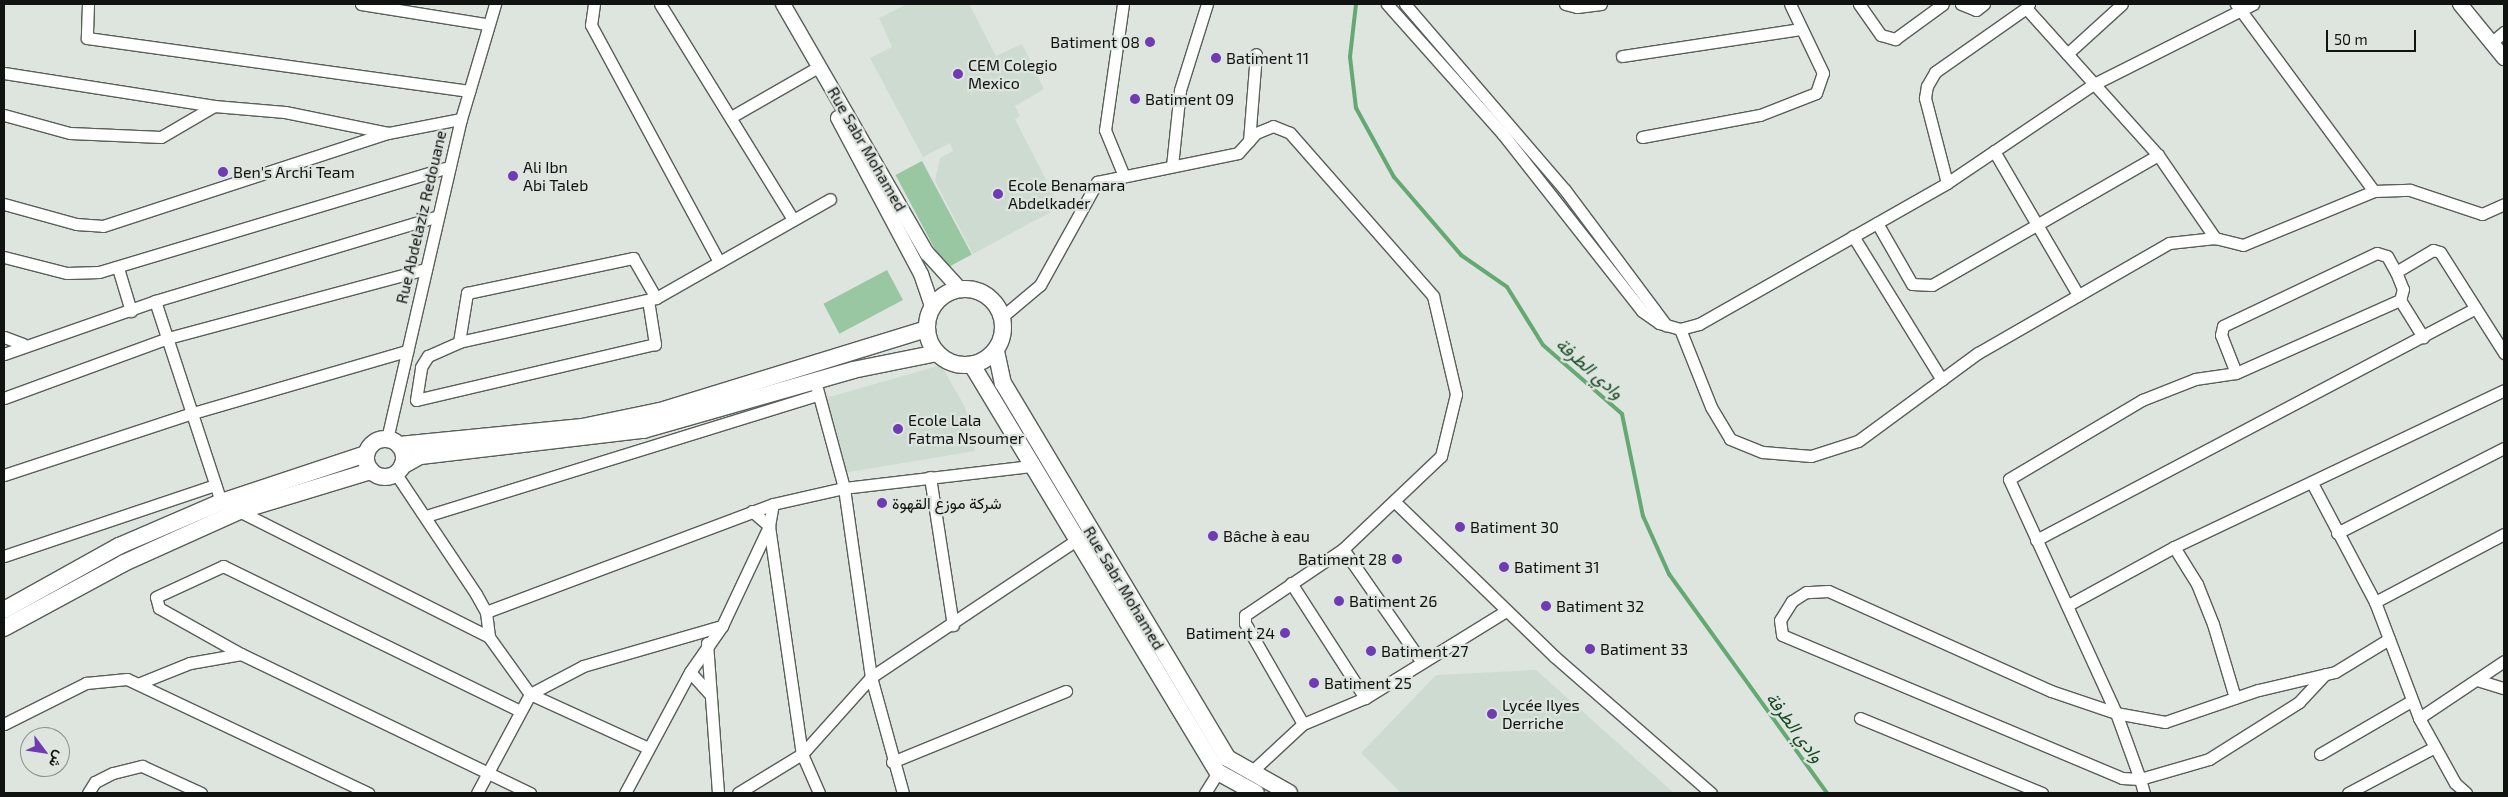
<!DOCTYPE html>
<meta charset="utf-8">
<style>
body{margin:0}
#map{position:relative;width:2508px;height:797px;overflow:hidden;background:#dee5df;font-family:"Exo 2",Vazirmatn,sans-serif}
div>[style]{position:absolute}
[style*='--x']{left:calc(var(--x)*1px);top:calc(var(--y)*1px);width:calc(var(--w)*1px);rotate:calc(var(--a)*1deg)}
.built>*{inset:0;background:#cedbd0}
.green>*{inset:0;background:#99c7a1;transform-origin:0 0}
.stream>*{height:4px;margin:-2px;padding:0 2px;transform-origin:2px;border-radius:2px;background:#64a972}
.roads{filter:drop-shadow(1px 0 #585e59) drop-shadow(-1px 0 #585e59) drop-shadow(0 1px #585e59) drop-shadow(0 -1px #585e59)}
.minor>*{height:11px;margin:-5.5px;padding:0 5.5px;transform-origin:5.5px;border-radius:5.5px;background:#fff}
.tertiary>*{height:14px;margin:-7px;padding:0 7px;transform-origin:7px;border-radius:7px;background:#fff}
.secondary>*{height:16px;margin:-8px;padding:0 8px;transform-origin:8px;border-radius:8px;background:#fff}
.secondary>.ring{margin:-8px;padding:0;box-sizing:content-box;background:none;border:16px solid #fff;border-radius:50%}
.dots>*{width:14px;height:14px;translate:-50% -50%;box-sizing:border-box;border:2px solid #dee5df;border-radius:50%}
span{translate:-50% -50%;white-space:nowrap;text-align:center;line-height:1.15;-webkit-text-stroke:4.5px #dee5df;paint-order:stroke}
.poi-label{font-size:16px;color:#111312}
.right{translate:-100% -50%;text-align:right}
.left{translate:0 -50%;text-align:left}
.street-label{font-size:16px;color:#111312}
.water-label{font-size:18px;color:#194b27;font-style:italic}
.frame{position:absolute;inset:0;border:5px solid #111312;pointer-events:none}
.north{position:absolute;left:20px;top:727px;width:50px;height:50px;box-sizing:border-box;background:#dee5df;border:1px solid #8c918d;border-radius:50%;rotate:121deg;font-size:14px;font-weight:700;line-height:20px;text-align:center;color:#111312}
.north::after{content:'';display:block;margin:auto;width:18px;height:22px;background:#6f3bb2;clip-path:polygon(50% 0,100% 100%,50% 72%,0 100%)}
.scale{position:absolute;left:2326px;top:30px;width:90px;height:22px;box-sizing:border-box;border:2px solid #111312;border-top:0;padding-left:6px;font-size:15px;line-height:18px;white-space:nowrap;color:#111312;-webkit-text-stroke:4px #dee5df;paint-order:stroke}
</style>
<div id="map">
<div class="built">
<i style="clip-path:polygon(907px 4px,969px 4px,996px 56px,1022px 44px,1044px 89px,1015px 106px,1020px 116px,1015px 119px,1060px 207px,973px 254px,935px 181px,940px 158px,953px 151px,950px 143px,923px 157px,870px 58px,892px 47px,879px 18px)"></i>
<i style="clip-path:polygon(941px 365px,965px 407px,975px 451px,837px 474px,819px 400px)"></i>
<i style="clip-path:polygon(1536px 670px,1674px 793px,1401px 793px,1361px 753px,1436px 675px)"></i>
</div>
<div class="green">
<i style="left:922px;top:161px;width:106px;height:30px;rotate:62deg"></i>
<i style="left:887px;top:270px;width:34px;height:72px;rotate:62deg"></i>
</div>
<div class="stream">
<i style="--x:1356;--y:4;--w:53;--a:96.5"></i>
<i style="--x:1350;--y:57;--w:51;--a:83.3"></i>
<i style="--x:1356;--y:108;--w:79;--a:61.2"></i>
<i style="--x:1394;--y:177;--w:103;--a:49.3"></i>
<i style="--x:1461;--y:255;--w:56;--a:34.8"></i>
<i style="--x:1507;--y:287;--w:68;--a:58.2"></i>
<i style="--x:1543;--y:345;--w:105;--a:41.1"></i>
<i style="--x:1622;--y:414;--w:104;--a:78.4"></i>
<i style="--x:1643;--y:516;--w:64;--a:65.9"></i>
<i style="--x:1669;--y:574;--w:270;--a:54.2"></i>
</div>
<div class="roads">
<div class="minor">
<i style="--x:88;--y:4;--w:34;--a:92"></i>
<i style="--x:87;--y:38;--w:386;--a:7.9"></i>
<i style="--x:361;--y:4;--w:127;--a:9.1"></i>
<i style="--x:594;--y:4;--w:21;--a:98"></i>
<i style="--x:591;--y:25;--w:269;--a:61.6"></i>
<i style="--x:660;--y:4;--w:251;--a:58.3"></i>
<i style="--x:1123;--y:4;--w:127;--a:98.1"></i>
<i style="--x:1105;--y:130;--w:50;--a:67.6"></i>
<i style="--x:1387;--y:4;--w:173;--a:48.3"></i>
<i style="--x:1502;--y:133;--w:226;--a:51.8"></i>
<i style="--x:1642;--y:311;--w:21;--a:35"></i>
<i style="--x:1659;--y:323;--w:22;--a:16"></i>
<i style="--x:1680;--y:329;--w:20;--a:-15"></i>
<i style="--x:1699;--y:324;--w:285;--a:-29.6"></i>
<i style="--x:1947;--y:183;--w:177;--a:-34"></i>
<i style="--x:2094;--y:84;--w:178;--a:-26.7"></i>
<i style="--x:1405;--y:4;--w:245;--a:49.3"></i>
<i style="--x:1565;--y:190;--w:169;--a:53.2"></i>
<i style="--x:1565;--y:4;--w:12;--a:14"></i>
<i style="--x:1577;--y:7;--w:24;--a:-7"></i>
<i style="--x:1859;--y:4;--w:38;--a:55"></i>
<i style="--x:1881;--y:35;--w:15;--a:16"></i>
<i style="--x:1895;--y:39;--w:59;--a:-36.1"></i>
<i style="--x:1961;--y:4;--w:16;--a:22"></i>
<i style="--x:1976;--y:10;--w:10;--a:-37"></i>
<i style="--x:2029;--y:4;--w:5;--a:127"></i>
<i style="--x:2026;--y:8;--w:198;--a:48.1"></i>
<i style="--x:2158;--y:155;--w:101;--a:55.5"></i>
<i style="--x:2236;--y:4;--w:232;--a:53.6"></i>
<i style="--x:2492;--y:42;--w:16;--a:-40"></i>
<i style="--x:2067;--y:54;--w:74;--a:-42.3"></i>
<i style="--x:1622;--y:56;--w:180;--a:-8.6"></i>
<i style="--x:4;--y:73;--w:213;--a:8.9"></i>
<i style="--x:214;--y:106;--w:71;--a:4.8"></i>
<i style="--x:285;--y:112;--w:105;--a:11.5"></i>
<i style="--x:4;--y:115;--w:68;--a:15.3"></i>
<i style="--x:70;--y:133;--w:91;--a:2.5"></i>
<i style="--x:161;--y:137;--w:61;--a:-30.3"></i>
<i style="--x:731;--y:117;--w:100;--a:-29.9"></i>
<i style="--x:1642;--y:137;--w:120;--a:-10.6"></i>
<i style="--x:1760;--y:115;--w:60;--a:-21.4"></i>
<i style="--x:1816;--y:93;--w:21;--a:-71"></i>
<i style="--x:1823;--y:73;--w:76;--a:-115.6"></i>
<i style="--x:1249;--y:141;--w:87;--a:-85.4"></i>
<i style="--x:1994;--y:151;--w:167;--a:59.7"></i>
<i style="--x:1172;--y:166;--w:76;--a:-84"></i>
<i style="--x:1180;--y:90;--w:90;--a:-72.6"></i>
<i style="--x:1947;--y:183;--w:88;--a:-104.5"></i>
<i style="--x:1925;--y:98;--w:12;--a:-81"></i>
<i style="--x:1927;--y:86;--w:16;--a:-60"></i>
<i style="--x:1935;--y:72;--w:111;--a:-35.1"></i>
<i style="--x:4;--y:204;--w:75;--a:15.5"></i>
<i style="--x:76;--y:224;--w:27;--a:4"></i>
<i style="--x:103;--y:226;--w:300;--a:-18.1"></i>
<i style="--x:388;--y:133;--w:74;--a:-10.9"></i>
<i style="--x:1877;--y:223;--w:70;--a:60.2"></i>
<i style="--x:1912;--y:284;--w:20;--a:3"></i>
<i style="--x:1932;--y:285;--w:261;--a:-29.9"></i>
<i style="--x:1853;--y:236;--w:169;--a:58.3"></i>
<i style="--x:4;--y:257;--w:65;--a:14.3"></i>
<i style="--x:67;--y:273;--w:32;--a:-2"></i>
<i style="--x:99;--y:272;--w:366;--a:-16.7"></i>
<i style="--x:118;--y:268;--w:45;--a:73.2"></i>
<i style="--x:2396;--y:272;--w:43;--a:-30.7"></i>
<i style="--x:2433;--y:250;--w:7;--a:16"></i>
<i style="--x:2440;--y:252;--w:120;--a:57.6"></i>
<i style="--x:648;--y:300;--w:45;--a:81"></i>
<i style="--x:655;--y:344;--w:245;--a:166.8"></i>
<i style="--x:416;--y:400;--w:33;--a:-81"></i>
<i style="--x:421;--y:367;--w:13;--a:-58"></i>
<i style="--x:428;--y:356;--w:34;--a:-24"></i>
<i style="--x:459;--y:342;--w:50;--a:-80.7"></i>
<i style="--x:467;--y:293;--w:170;--a:-11.9"></i>
<i style="--x:633;--y:258;--w:46;--a:60.1"></i>
<i style="--x:155;--y:301;--w:212;--a:71.8"></i>
<i style="--x:1003;--y:316;--w:48;--a:-40"></i>
<i style="--x:1040;--y:285;--w:118;--a:-61"></i>
<i style="--x:1097;--y:182;--w:144;--a:-11.6"></i>
<i style="--x:1238;--y:153;--w:27;--a:-48"></i>
<i style="--x:1256;--y:133;--w:18;--a:-22"></i>
<i style="--x:1273;--y:126;--w:18;--a:22"></i>
<i style="--x:1290;--y:133;--w:217;--a:48.7"></i>
<i style="--x:1433;--y:296;--w:101;--a:76.8"></i>
<i style="--x:1456;--y:394;--w:64;--a:103.6"></i>
<i style="--x:1441;--y:456;--w:135;--a:136.5"></i>
<i style="--x:1343;--y:549;--w:118;--a:146"></i>
<i style="--x:1245;--y:615;--w:8;--a:90"></i>
<i style="--x:1245;--y:623;--w:116;--a:60.1"></i>
<i style="--x:1680;--y:329;--w:84;--a:68.3"></i>
<i style="--x:1711;--y:407;--w:37;--a:59"></i>
<i style="--x:1730;--y:439;--w:35;--a:22"></i>
<i style="--x:1763;--y:452;--w:48;--a:4.8"></i>
<i style="--x:1811;--y:456;--w:49;--a:-17.7"></i>
<i style="--x:1858;--y:441;--w:149;--a:-36.3"></i>
<i style="--x:1978;--y:353;--w:220;--a:-29.9"></i>
<i style="--x:2169;--y:243;--w:46;--a:-6.2"></i>
<i style="--x:2215;--y:238;--w:29;--a:14"></i>
<i style="--x:2243;--y:245;--w:142;--a:-22.4"></i>
<i style="--x:2374;--y:191;--w:36;--a:-2"></i>
<i style="--x:2410;--y:190;--w:76;--a:18.4"></i>
<i style="--x:2482;--y:214;--w:24;--a:-24"></i>
<i style="--x:4;--y:337;--w:20;--a:20"></i>
<i style="--x:459;--y:342;--w:202;--a:-12.6"></i>
<i style="--x:656;--y:298;--w:200;--a:-29.6"></i>
<i style="--x:4;--y:354;--w:160;--a:-19.3"></i>
<i style="--x:155;--y:301;--w:295;--a:-16.7"></i>
<i style="--x:2236;--y:373;--w:41;--a:-111.5"></i>
<i style="--x:2221;--y:335;--w:9;--a:-77"></i>
<i style="--x:2223;--y:326;--w:170;--a:-25.4"></i>
<i style="--x:2377;--y:253;--w:10;--a:17"></i>
<i style="--x:2387;--y:256;--w:18;--a:61"></i>
<i style="--x:2396;--y:272;--w:18;--a:68"></i>
<i style="--x:2403;--y:289;--w:11;--a:105"></i>
<i style="--x:2400;--y:300;--w:44;--a:58.1"></i>
<i style="--x:815;--y:381;--w:111;--a:74.8"></i>
<i style="--x:844;--y:488;--w:191;--a:81.9"></i>
<i style="--x:871;--y:677;--w:120;--a:74.6"></i>
<i style="--x:4;--y:398;--w:175;--a:-20.1"></i>
<i style="--x:168;--y:338;--w:267;--a:-15"></i>
<i style="--x:387;--y:439;--w:328;--a:-77"></i>
<i style="--x:461;--y:119;--w:120;--a:-73.5"></i>
<i style="--x:396;--y:474;--w:144;--a:56.3"></i>
<i style="--x:476;--y:594;--w:21;--a:61"></i>
<i style="--x:486;--y:612;--w:25;--a:83"></i>
<i style="--x:489;--y:637;--w:70;--a:54.3"></i>
<i style="--x:530;--y:694;--w:130;--a:24.6"></i>
<i style="--x:4;--y:475;--w:199;--a:-18.2"></i>
<i style="--x:193;--y:413;--w:223;--a:-16.2"></i>
<i style="--x:930;--y:477;--w:150;--a:81.2"></i>
<i style="--x:2312;--y:483;--w:135;--a:62.1"></i>
<i style="--x:2375;--y:602;--w:124;--a:69.2"></i>
<i style="--x:2419;--y:718;--w:74;--a:61"></i>
<i style="--x:2455;--y:783;--w:15;--a:42"></i>
<i style="--x:1396;--y:503;--w:221;--a:44.1"></i>
<i style="--x:1555;--y:657;--w:207;--a:41.1"></i>
<i style="--x:239;--y:511;--w:280;--a:26.7"></i>
<i style="--x:752;--y:511;--w:23;--a:41"></i>
<i style="--x:769;--y:526;--w:230;--a:81.8"></i>
<i style="--x:802;--y:754;--w:43;--a:66.4"></i>
<i style="--x:426;--y:516;--w:410;--a:-17.2"></i>
<i style="--x:2337;--y:533;--w:187;--a:-27"></i>
<i style="--x:2036;--y:540;--w:497;--a:-27.8"></i>
<i style="--x:2174;--y:547;--w:44;--a:58.1"></i>
<i style="--x:2197;--y:584;--w:43;--a:68.2"></i>
<i style="--x:2213;--y:624;--w:77;--a:73.4"></i>
<i style="--x:1343;--y:549;--w:136;--a:55.1"></i>
<i style="--x:4;--y:556;--w:223;--a:-18.6"></i>
<i style="--x:1291;--y:583;--w:137;--a:57.2"></i>
<i style="--x:2375;--y:602;--w:146;--a:-27.8"></i>
<i style="--x:2070;--y:604;--w:119;--a:-28.7"></i>
<i style="--x:2174;--y:547;--w:365;--a:-25.4"></i>
<i style="--x:486;--y:612;--w:307;--a:-20.6"></i>
<i style="--x:773;--y:504;--w:73;--a:-12.7"></i>
<i style="--x:844;--y:488;--w:187;--a:-6.7"></i>
<i style="--x:2389;--y:639;--w:63;--a:148.6"></i>
<i style="--x:2335;--y:672;--w:79;--a:166.8"></i>
<i style="--x:2258;--y:690;--w:98;--a:161"></i>
<i style="--x:2165;--y:722;--w:50;--a:-169.6"></i>
<i style="--x:2116;--y:713;--w:257;--a:-114.6"></i>
<i style="--x:2009;--y:479;--w:155;--a:-30.7"></i>
<i style="--x:2142;--y:400;--w:57;--a:-21.6"></i>
<i style="--x:2195;--y:379;--w:41;--a:-8.3"></i>
<i style="--x:2236;--y:373;--w:180;--a:-24"></i>
<i style="--x:707;--y:643;--w:150;--a:85.8"></i>
<i style="--x:241;--y:654;--w:94;--a:-150.7"></i>
<i style="--x:159;--y:608;--w:11;--a:-105"></i>
<i style="--x:156;--y:597;--w:74;--a:-24.8"></i>
<i style="--x:223;--y:566;--w:331;--a:26"></i>
<i style="--x:690;--y:672;--w:30;--a:48"></i>
<i style="--x:2477;--y:680;--w:28;--a:17"></i>
<i style="--x:140;--y:683;--w:54;--a:-21.8"></i>
<i style="--x:190;--y:663;--w:52;--a:-10"></i>
<i style="--x:241;--y:654;--w:321;--a:25.7"></i>
<i style="--x:1860;--y:718;--w:197;--a:22.4"></i>
<i style="--x:2419;--y:718;--w:102;--a:-33.8"></i>
<i style="--x:4;--y:724;--w:92;--a:-26.6"></i>
<i style="--x:86;--y:683;--w:41;--a:-5.6"></i>
<i style="--x:127;--y:679;--w:267;--a:25.3"></i>
<i style="--x:2320;--y:754;--w:105;--a:-30.2"></i>
<i style="--x:892;--y:762;--w:188;--a:-22.2"></i>
<i style="--x:1250;--y:773;--w:72;--a:-42.8"></i>
<i style="--x:1303;--y:724;--w:67;--a:-22.8"></i>
<i style="--x:1365;--y:698;--w:166;--a:-31.7"></i>
<i style="--x:88;--y:793;--w:13;--a:-58"></i>
<i style="--x:95;--y:782;--w:20;--a:-27"></i>
<i style="--x:113;--y:773;--w:30;--a:-14"></i>
<i style="--x:142;--y:766;--w:65;--a:24.6"></i>
<i style="--x:477;--y:793;--w:112;--a:-61.8"></i>
<i style="--x:530;--y:694;--w:60;--a:-27.8"></i>
<i style="--x:583;--y:666;--w:145;--a:-16.1"></i>
<i style="--x:625;--y:793;--w:137;--a:-61.8"></i>
<i style="--x:690;--y:672;--w:56;--a:-55.2"></i>
<i style="--x:722;--y:626;--w:110;--a:-64.8"></i>
<i style="--x:769;--y:526;--w:22;--a:-80"></i>
<i style="--x:738;--y:793;--w:75;--a:-31.4"></i>
<i style="--x:802;--y:754;--w:103;--a:-48.1"></i>
<i style="--x:871;--y:677;--w:245;--a:-33.7"></i>
<i style="--x:1205;--y:793;--w:25;--a:-58"></i>
<i style="--x:2144;--y:793;--w:15;--a:-106"></i>
<i style="--x:2140;--y:779;--w:70;--a:-110"></i>
<i style="--x:2116;--y:713;--w:69;--a:-161.3"></i>
<i style="--x:2051;--y:691;--w:244;--a:-155.8"></i>
<i style="--x:1828;--y:591;--w:22;--a:177"></i>
<i style="--x:1806;--y:592;--w:17;--a:147"></i>
<i style="--x:1792;--y:601;--w:22;--a:122"></i>
<i style="--x:1780;--y:620;--w:15;--a:82"></i>
<i style="--x:1782;--y:635;--w:369;--a:22.8"></i>
<i style="--x:2122;--y:778;--w:18;--a:3"></i>
<i style="--x:2140;--y:779;--w:72;--a:-16.2"></i>
<i style="--x:2209;--y:759;--w:107;--a:-32.3"></i>
<i style="--x:2299;--y:702;--w:38;--a:-47"></i>
<i style="--x:2348;--y:793;--w:98;--a:-27.9"></i>
</div>
<div class="tertiary">
<i style="--x:783;--y:4;--w:288;--a:60"></i>
<i style="--x:927;--y:253;--w:47;--a:47.6"></i>
<i style="--x:2460;--y:4;--w:70;--a:50.8"></i>
<i style="--x:838;--y:118;--w:177;--a:62"></i>
<i style="--x:921;--y:274;--w:34;--a:71"></i>
</div>
<div class="secondary">
<i class="ring" style="left:927px;top:289px;width:60px;height:60px"></i>
<i style="--x:996;--y:351;--w:33;--a:78"></i>
<i style="--x:1003;--y:383;--w:437;--a:59.1"></i>
<i style="--x:1227;--y:758;--w:71;--a:29.4"></i>
<i style="--x:972;--y:365;--w:476;--a:58.9"></i>
<i style="--x:1218;--y:772;--w:43;--a:28.9"></i>
<i class="ring" style="left:366px;top:439px;width:22px;height:22px"></i>
<i style="--x:399;--y:445;--w:184;--a:-5.6"></i>
<i style="--x:582;--y:427;--w:80;--a:-11.6"></i>
<i style="--x:660;--y:411;--w:279;--a:-17.1"></i>
<i style="--x:402;--y:466;--w:21;--a:-29"></i>
<i style="--x:420;--y:456;--w:225;--a:-6.7"></i>
<i style="--x:643;--y:430;--w:218;--a:-15.9"></i>
<i style="--x:853;--y:370;--w:86;--a:-11.4"></i>
<i style="--x:4;--y:610;--w:132;--a:-29.1"></i>
<i style="--x:119;--y:546;--w:111;--a:-23.3"></i>
<i style="--x:221;--y:502;--w:153;--a:-18.3"></i>
<i style="--x:4;--y:628;--w:136;--a:-28.4"></i>
<i style="--x:124;--y:563;--w:126;--a:-24.3"></i>
<i style="--x:239;--y:511;--w:138;--a:-16.9"></i>
</div>
</div>
<div class="dots">
<i style="left:1150px;top:42px;background:#6f3bb2"></i>
<i style="left:1216px;top:58px;background:#6f3bb2"></i>
<i style="left:958px;top:74px;background:#6f3bb2"></i>
<i style="left:1135px;top:99px;background:#6f3bb2"></i>
<i style="left:223px;top:172px;background:#6f3bb2"></i>
<i style="left:513px;top:176px;background:#6f3bb2"></i>
<i style="left:998px;top:194px;background:#6f3bb2"></i>
<i style="left:898px;top:429px;background:#6f3bb2"></i>
<i style="left:882px;top:503px;background:#6f3bb2"></i>
<i style="left:1460px;top:527px;background:#6f3bb2"></i>
<i style="left:1213px;top:536px;background:#6f3bb2"></i>
<i style="left:1397px;top:559px;background:#6f3bb2"></i>
<i style="left:1504px;top:567px;background:#6f3bb2"></i>
<i style="left:1339px;top:601px;background:#6f3bb2"></i>
<i style="left:1546px;top:606px;background:#6f3bb2"></i>
<i style="left:1285px;top:633px;background:#6f3bb2"></i>
<i style="left:1590px;top:649px;background:#6f3bb2"></i>
<i style="left:1371px;top:651px;background:#6f3bb2"></i>
<i style="left:1314px;top:683px;background:#6f3bb2"></i>
<i style="left:1492px;top:714px;background:#6f3bb2"></i>
</div>
<div class="poi-label">
<span class="right" style="left:1140px;top:42px">Batiment 08</span>
<span class="left" style="left:1226px;top:58px">Batiment 11</span>
<span class="left" style="left:968px;top:74px">CEM Colegio<br>Mexico</span>
<span class="left" style="left:1145px;top:99px">Batiment 09</span>
<span class="left" style="left:523px;top:176px">Ali Ibn<br>Abi Taleb</span>
<span class="left" style="left:233px;top:172px">Ben's Archi Team</span>
<span class="left" style="left:1008px;top:194px">Ecole Benamara<br>Abdelkader</span>
<span class="left" style="left:908px;top:429px">Ecole Lala<br>Fatma Nsoumer</span>
<span class="left" style="left:892px;top:503px">شركة موزع القهوة</span>
<span class="left" style="left:1470px;top:527px">Batiment 30</span>
<span class="left" style="left:1223px;top:536px">Bâche à eau</span>
<span class="right" style="left:1387px;top:559px">Batiment 28</span>
<span class="left" style="left:1514px;top:567px">Batiment 31</span>
<span class="left" style="left:1349px;top:601px">Batiment 26</span>
<span class="left" style="left:1556px;top:606px">Batiment 32</span>
<span class="right" style="left:1275px;top:633px">Batiment 24</span>
<span class="left" style="left:1600px;top:649px">Batiment 33</span>
<span class="left" style="left:1381px;top:651px">Batiment 27</span>
<span class="left" style="left:1324px;top:683px">Batiment 25</span>
<span class="left" style="left:1502px;top:714px">Lycée Ilyes<br>Derriche</span>
</div>
<div class="street-label">
<span style="left:867px;top:149px;rotate:60deg">Rue Sabr Mohamed</span>
<span style="left:421px;top:217px;rotate:-77deg">Rue Abdelaziz Redouane</span>
<span style="left:1124px;top:588px;rotate:59deg">Rue Sabr Mohamed</span>
</div>
<div class="water-label">
<span style="left:1590px;top:368px;rotate:41deg">وادي الطرفة</span>
<span style="left:1795px;top:727px;rotate:53deg">وادي الطرفة</span>
</div>
<div class="frame"></div>
<div class="north">ش</div>
<div class="scale">50 m</div>
</div>
